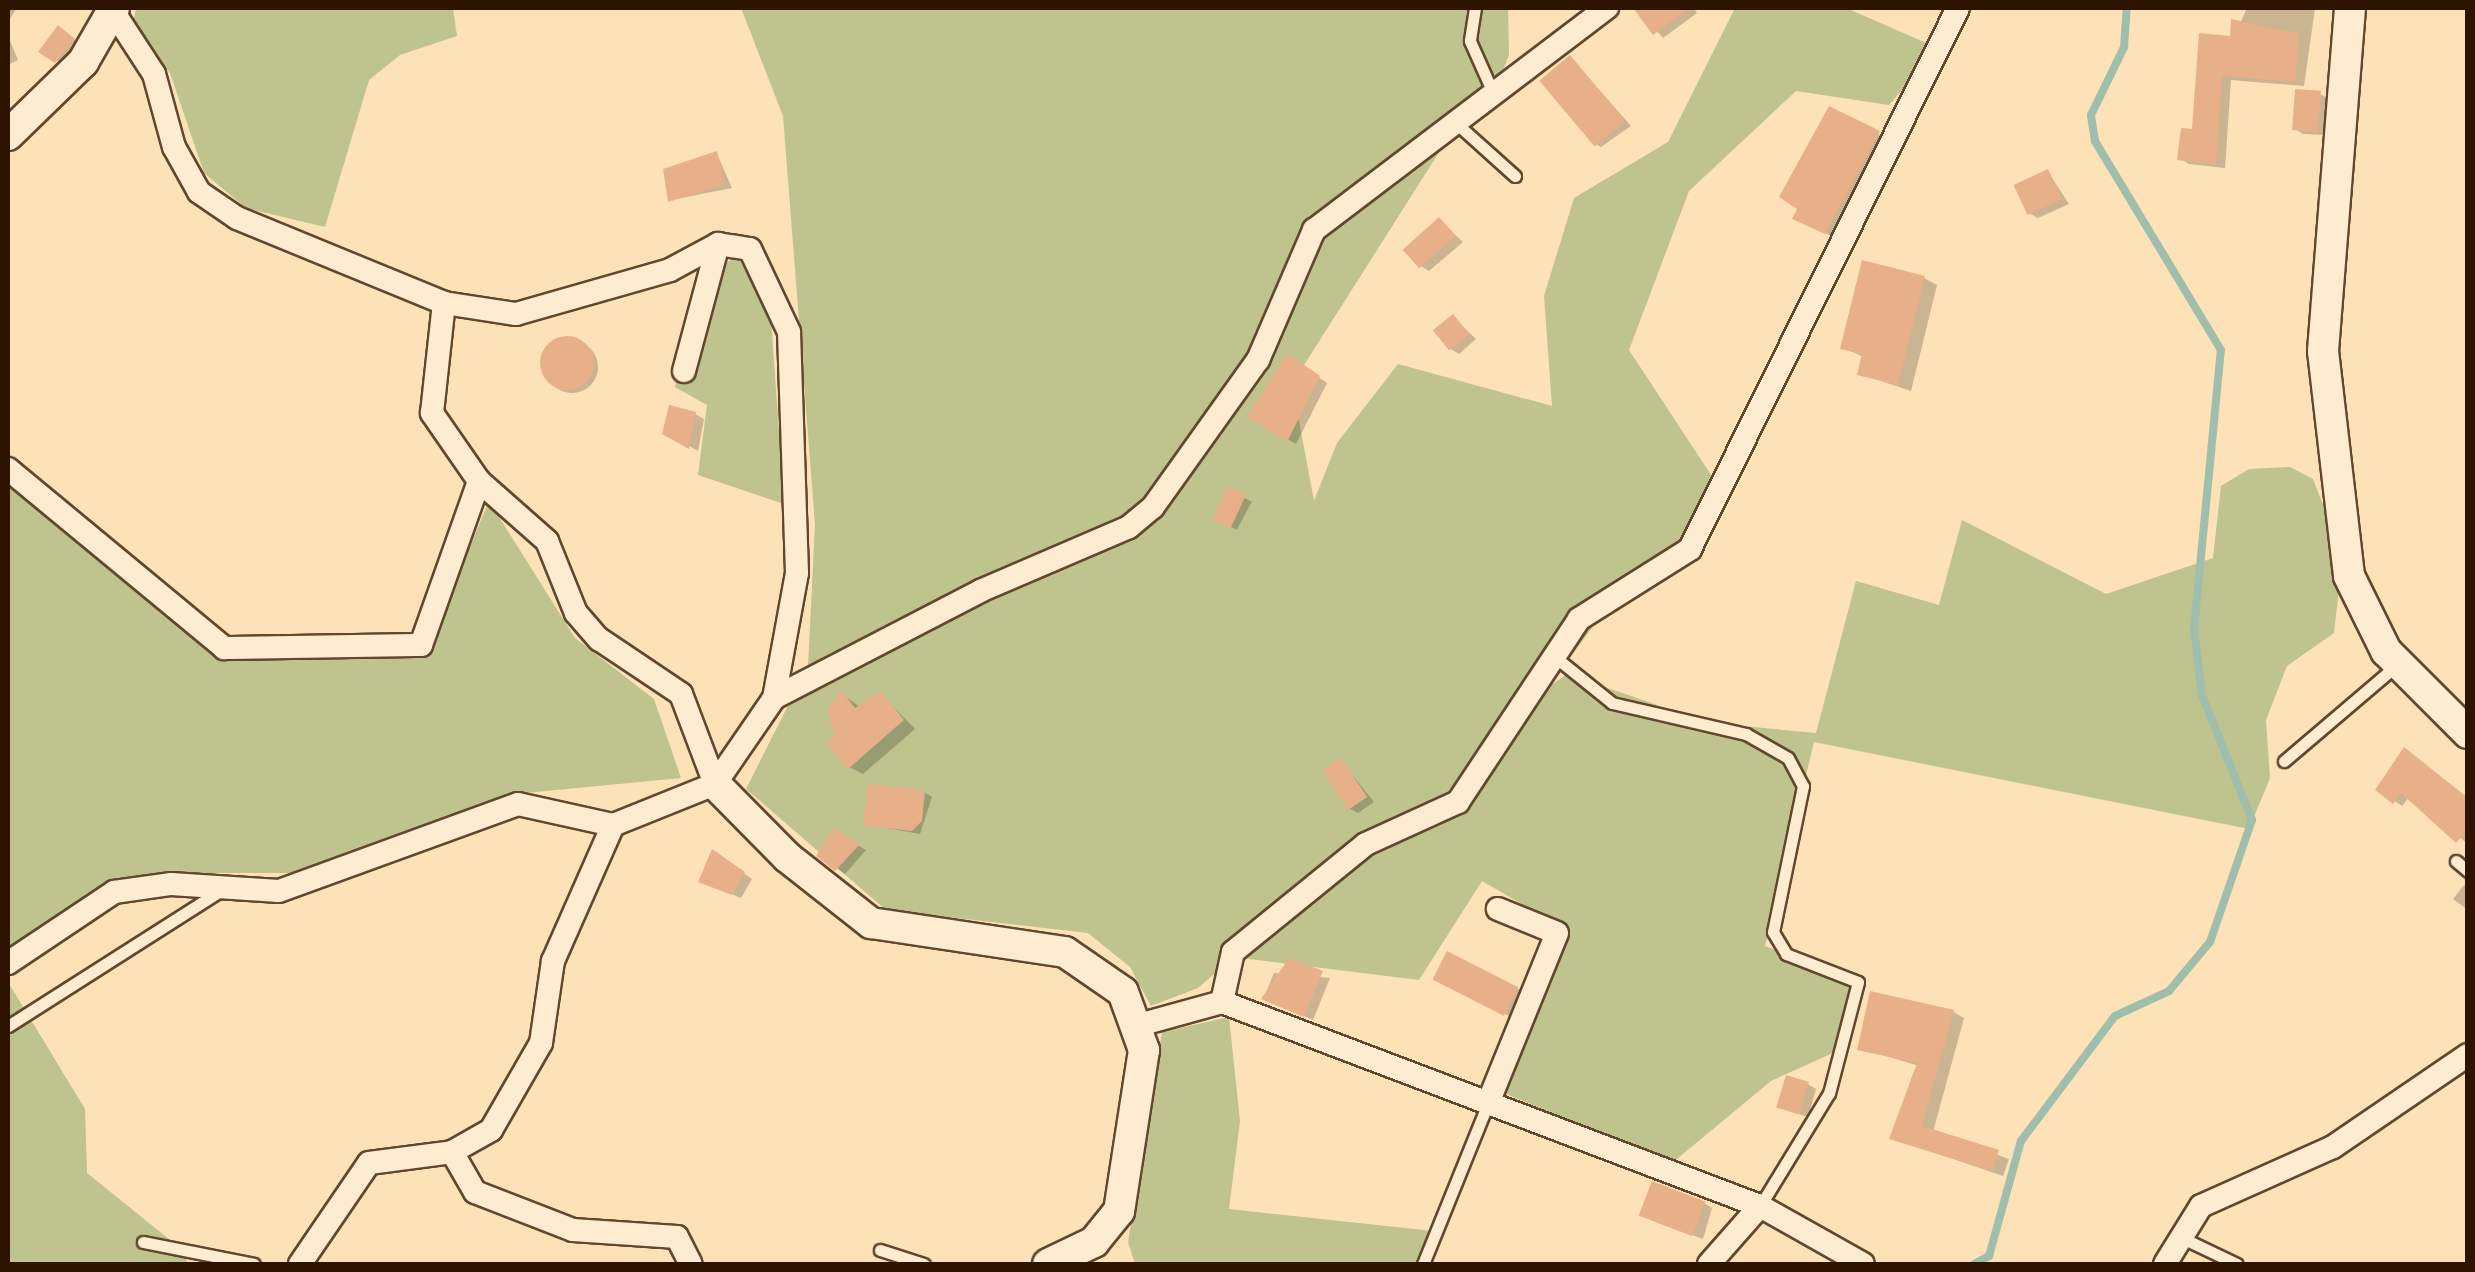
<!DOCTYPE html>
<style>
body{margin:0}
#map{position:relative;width:2475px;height:1272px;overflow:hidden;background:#fde1b7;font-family:"Sorts Mill Goudy",serif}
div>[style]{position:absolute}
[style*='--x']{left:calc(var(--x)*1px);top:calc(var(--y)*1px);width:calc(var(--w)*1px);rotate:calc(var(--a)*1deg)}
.green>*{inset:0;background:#bfc38e}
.shadow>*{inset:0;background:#0003;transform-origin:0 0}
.round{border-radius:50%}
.stream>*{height:8px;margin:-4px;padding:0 4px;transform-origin:4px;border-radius:4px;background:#9fbead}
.building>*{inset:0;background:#e8b089;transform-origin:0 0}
.roads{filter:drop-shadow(2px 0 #62472e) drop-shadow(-2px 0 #62472e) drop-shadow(0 2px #62472e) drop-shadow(0 -2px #62472e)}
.service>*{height:11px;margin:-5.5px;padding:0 5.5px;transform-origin:5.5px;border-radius:5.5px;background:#feecd0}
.minor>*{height:22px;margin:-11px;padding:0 11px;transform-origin:11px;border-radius:11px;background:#feecd0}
.tertiary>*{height:30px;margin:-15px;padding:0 15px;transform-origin:15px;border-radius:15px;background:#feecd0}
span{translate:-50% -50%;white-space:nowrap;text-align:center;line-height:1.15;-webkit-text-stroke:8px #feecd0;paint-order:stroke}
.frame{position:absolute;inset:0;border:10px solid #2e1400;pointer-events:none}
</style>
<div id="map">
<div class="green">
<i style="clip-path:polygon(136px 8px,453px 8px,457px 36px,400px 55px,369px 80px,325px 227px,246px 208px,204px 173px,170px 73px,133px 24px)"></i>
<i style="clip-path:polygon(741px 8px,1508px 8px,1509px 55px,1494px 95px,1457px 124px,1292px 384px,1314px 501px,1337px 443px,1398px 364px,1552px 406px,1544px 296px,1574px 198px,1668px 142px,1735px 8px,1846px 8px,1938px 48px,1889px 105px,1796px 91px,1689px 191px,1629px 350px,1717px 484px,1690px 549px,1595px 624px,1546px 689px,1567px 674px,1710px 723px,1816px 733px,1856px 581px,1939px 605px,1962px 520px,2106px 594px,2213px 558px,2221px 486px,2249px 469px,2290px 467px,2313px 479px,2342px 553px,2339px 589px,2334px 633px,2287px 666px,2266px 720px,2270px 778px,2249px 829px,1814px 742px,1765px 946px,1866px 985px,1846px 1047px,1771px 1081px,1672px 1163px,1504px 1093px,1560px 926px,1482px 881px,1419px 980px,1234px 957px,1198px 988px,1151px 1006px,1130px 967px,1088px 933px,886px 910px,746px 789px,808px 666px,815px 524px,783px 116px)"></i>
<i style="clip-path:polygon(738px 257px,771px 318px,784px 504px,698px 475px,707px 405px,675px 387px,706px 271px)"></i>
<i style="clip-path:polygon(8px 486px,216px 658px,425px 655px,489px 501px,575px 638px,654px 699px,681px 778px,515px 794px,298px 873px,185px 873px,8px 952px)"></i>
<i style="clip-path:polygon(8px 982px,85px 1109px,87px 1173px,185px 1252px,187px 1264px,8px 1264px)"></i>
<i style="clip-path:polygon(1229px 1017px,1240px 1121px,1229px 1209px,1433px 1231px,1419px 1264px,1135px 1264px,1128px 1242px,1162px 1032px)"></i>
</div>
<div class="shadow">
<i style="clip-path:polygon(8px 8px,17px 8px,8px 22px)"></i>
<i style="clip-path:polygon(1636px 8px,1693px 8px,1697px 13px,1663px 38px)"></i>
<i style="clip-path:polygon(2247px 8px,2315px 8px,2304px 86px,2231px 80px,2225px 168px,2189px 164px,2180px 158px)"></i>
<i style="clip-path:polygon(67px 33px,81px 45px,65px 65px,41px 51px)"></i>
<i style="clip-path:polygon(8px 36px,18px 60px,8px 65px)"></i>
<i style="clip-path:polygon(1571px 58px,1631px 126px,1601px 147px,1593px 142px)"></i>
<i style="clip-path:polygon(2320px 94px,2328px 98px,2326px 135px,2303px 134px,2295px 129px)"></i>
<i style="clip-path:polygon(1830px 109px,1892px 141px,1839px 240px,1809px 225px)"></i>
<i style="clip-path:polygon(717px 154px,732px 188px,671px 200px)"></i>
<i style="clip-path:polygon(2048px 172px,2069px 204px,2038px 218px,2029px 213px)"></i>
<i style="clip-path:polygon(1439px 220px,1463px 242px,1429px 271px,1421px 266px)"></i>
<i style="clip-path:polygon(1924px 278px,1937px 285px,1911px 391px,1860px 374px,1864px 357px,1843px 348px)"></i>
<i style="clip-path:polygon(1453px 317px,1476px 339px,1459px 354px,1451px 349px)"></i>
<i class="round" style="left:546px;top:341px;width:52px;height:52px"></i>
<i style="clip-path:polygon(1295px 361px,1327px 383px,1296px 444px,1251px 417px)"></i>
<i style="clip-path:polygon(695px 414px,704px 419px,698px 451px,665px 432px)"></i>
<i style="left:1228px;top:489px;width:27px;height:32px;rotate:28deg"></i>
<i style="clip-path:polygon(842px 694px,860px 707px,881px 694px,915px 729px,863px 774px,849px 767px,838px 735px)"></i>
<i style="clip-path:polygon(1341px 761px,1374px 802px,1358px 813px,1349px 808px)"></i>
<i style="clip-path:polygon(2378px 789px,2468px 798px,2468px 844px,2409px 797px,2402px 806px)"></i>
<i style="clip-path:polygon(924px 792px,932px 797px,920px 834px,866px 824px)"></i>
<i style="clip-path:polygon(834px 831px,866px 850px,845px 874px,819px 855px)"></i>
<i style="clip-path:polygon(721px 857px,752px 879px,741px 898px,709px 885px)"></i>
<i style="clip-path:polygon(2464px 885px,2468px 887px,2468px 910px,2453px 899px)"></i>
<i style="clip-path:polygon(1274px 973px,1330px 978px,1313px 1020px,1264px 998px)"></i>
<i style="clip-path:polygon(1449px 986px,1518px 989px,1531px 997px,1521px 1022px)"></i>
<i style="clip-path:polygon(1953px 1012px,1964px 1018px,1933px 1132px,2009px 1159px,2003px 1176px,1892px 1138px,1919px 1066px,1860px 1048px)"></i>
<i style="clip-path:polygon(1808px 1084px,1816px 1089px,1808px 1117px,1779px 1107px)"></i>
<i style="clip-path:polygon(1704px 1203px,1712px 1208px,1703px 1239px,1651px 1220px)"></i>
</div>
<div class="stream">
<i style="--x:1974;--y:1264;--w:17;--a:-28"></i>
<i style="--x:1989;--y:1256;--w:119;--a:-74.5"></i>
<i style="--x:2021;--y:1141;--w:156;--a:-53.1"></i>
<i style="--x:2115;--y:1016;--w:60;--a:-24.8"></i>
<i style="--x:2169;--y:991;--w:64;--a:-50.1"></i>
<i style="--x:2210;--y:942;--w:129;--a:-71"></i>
<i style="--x:2252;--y:820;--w:135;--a:-111.8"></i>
<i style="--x:2202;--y:695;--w:66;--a:-96.9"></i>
<i style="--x:2194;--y:629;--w:280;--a:-84.5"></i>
<i style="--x:2221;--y:350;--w:244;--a:-121.1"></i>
<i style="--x:2095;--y:141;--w:26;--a:-99"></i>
<i style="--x:2091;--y:115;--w:76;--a:-64.1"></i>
<i style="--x:2124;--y:47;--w:39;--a:-86"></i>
</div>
<div class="building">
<i style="clip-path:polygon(1633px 8px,1690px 8px,1653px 35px)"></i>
<i style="clip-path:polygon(2231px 19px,2299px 34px,2295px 82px,2222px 76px,2216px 164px,2177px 160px,2181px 128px,2192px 129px,2199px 33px,2230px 36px)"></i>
<i style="clip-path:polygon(58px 25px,75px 39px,55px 63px,38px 52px)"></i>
<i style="left:1570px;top:55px;width:86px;height:40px;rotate:50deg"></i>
<i style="left:2295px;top:89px;width:26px;height:41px;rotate:4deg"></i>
<i style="clip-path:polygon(1829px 106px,1880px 131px,1825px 234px,1792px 219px,1797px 209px,1779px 197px)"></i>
<i style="clip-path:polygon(717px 151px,725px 184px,668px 202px,663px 169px)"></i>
<i style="left:2048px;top:169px;width:33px;height:38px;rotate:65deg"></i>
<i style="left:1439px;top:217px;width:25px;height:49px;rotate:48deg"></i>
<i style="clip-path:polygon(1862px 260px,1925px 276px,1898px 385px,1857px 375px,1862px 354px,1840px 349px)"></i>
<i style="left:1453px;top:314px;width:26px;height:26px;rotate:51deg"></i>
<i class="round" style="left:540px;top:336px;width:54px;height:54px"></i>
<i style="clip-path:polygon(1287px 353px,1320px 376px,1287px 442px,1247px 417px)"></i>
<i style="clip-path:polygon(669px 405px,696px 412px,689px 449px,662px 434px)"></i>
<i style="left:1227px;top:486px;width:21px;height:37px;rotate:25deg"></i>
<i style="clip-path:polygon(841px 690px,855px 708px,881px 691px,904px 720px,848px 769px,826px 743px,835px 735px,827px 711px)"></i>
<i style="clip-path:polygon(2404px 747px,2468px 798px,2468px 829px,2456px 843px,2401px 793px,2393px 804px,2375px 790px)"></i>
<i style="left:1341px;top:758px;width:47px;height:23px;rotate:56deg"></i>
<i style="clip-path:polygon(868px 784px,925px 790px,922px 821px,912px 831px,863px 825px)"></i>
<i style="clip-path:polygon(833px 828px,860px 844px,835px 871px,816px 856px)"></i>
<i style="clip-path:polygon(712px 849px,745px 872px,732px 895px,698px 882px)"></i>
<i style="left:1447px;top:951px;width:80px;height:32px;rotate:27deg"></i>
<i style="clip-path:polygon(1289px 958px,1323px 971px,1304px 1017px,1261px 999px)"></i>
<i style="clip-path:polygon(1870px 991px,1954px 1010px,1922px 1126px,1999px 1150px,1992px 1171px,1889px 1139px,1917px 1063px,1857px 1050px)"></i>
<i style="left:1786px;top:1075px;width:24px;height:34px;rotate:17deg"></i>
<i style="left:1652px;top:1181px;width:57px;height:37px;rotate:21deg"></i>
</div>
<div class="roads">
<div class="service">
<i style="--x:1475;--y:8;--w:33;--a:99"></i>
<i style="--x:1470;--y:41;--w:59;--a:66"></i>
<i style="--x:1457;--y:124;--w:78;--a:41.9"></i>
<i style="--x:1555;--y:657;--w:73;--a:38.9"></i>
<i style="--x:1612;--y:703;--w:138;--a:13"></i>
<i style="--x:1746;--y:734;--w:48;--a:29.7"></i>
<i style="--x:1788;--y:758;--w:32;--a:62"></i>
<i style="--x:1803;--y:786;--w:149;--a:101.6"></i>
<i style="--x:1773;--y:932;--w:26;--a:59"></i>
<i style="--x:1786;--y:954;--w:77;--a:21.3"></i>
<i style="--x:1858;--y:982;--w:115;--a:104.6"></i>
<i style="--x:1829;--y:1093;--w:132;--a:121.4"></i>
<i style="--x:2284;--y:761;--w:150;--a:-40.4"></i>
<i style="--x:2456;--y:861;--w:16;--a:40"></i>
<i style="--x:8;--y:1026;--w:248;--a:-32.5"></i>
<i style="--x:2178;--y:1236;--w:65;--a:25.4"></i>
<i style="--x:143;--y:1242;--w:113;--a:11.2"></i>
<i style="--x:880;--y:1250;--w:46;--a:17.7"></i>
<i style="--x:1423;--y:1264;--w:174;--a:-68"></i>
</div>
<div class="minor">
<i style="--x:111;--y:8;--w:79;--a:56.9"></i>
<i style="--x:154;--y:74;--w:76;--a:74.7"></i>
<i style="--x:174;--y:147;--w:51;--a:60.9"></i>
<i style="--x:199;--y:192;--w:46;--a:34.4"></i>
<i style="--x:237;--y:218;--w:224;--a:22.3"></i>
<i style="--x:444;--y:303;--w:73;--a:8.7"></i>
<i style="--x:516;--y:314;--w:160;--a:-15.9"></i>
<i style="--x:670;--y:270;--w:55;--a:-28.4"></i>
<i style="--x:718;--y:244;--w:32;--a:9"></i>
<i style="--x:750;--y:249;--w:92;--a:64.8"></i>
<i style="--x:789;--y:332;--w:241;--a:88.1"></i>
<i style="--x:797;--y:573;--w:127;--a:100.4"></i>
<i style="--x:684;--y:371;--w:131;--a:-75"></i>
<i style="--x:8;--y:469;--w:281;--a:39.6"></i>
<i style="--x:224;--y:648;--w:197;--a:-0.9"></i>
<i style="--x:421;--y:645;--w:174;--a:-70.5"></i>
<i style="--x:479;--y:481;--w:83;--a:-124.7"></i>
<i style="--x:432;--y:413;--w:111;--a:-83.8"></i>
<i style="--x:479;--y:481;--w:91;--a:41.4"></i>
<i style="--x:547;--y:541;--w:78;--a:68.1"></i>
<i style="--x:576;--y:613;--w:35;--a:49"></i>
<i style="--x:599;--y:639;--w:99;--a:33.9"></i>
<i style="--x:681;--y:694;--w:96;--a:69.3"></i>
<i style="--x:8;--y:963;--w:128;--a:-33.8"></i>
<i style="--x:114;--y:892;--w:58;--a:-8"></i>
<i style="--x:171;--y:884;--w:108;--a:3.7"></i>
<i style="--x:279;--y:891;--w:254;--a:-20"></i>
<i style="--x:518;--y:804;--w:97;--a:12.5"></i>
<i style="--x:613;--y:825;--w:110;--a:-21.9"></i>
<i style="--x:715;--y:784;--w:104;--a:-55.5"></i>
<i style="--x:774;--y:698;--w:232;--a:-27.4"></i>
<i style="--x:980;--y:591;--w:162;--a:-23.2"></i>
<i style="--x:1129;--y:527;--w:31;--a:-40"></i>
<i style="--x:1153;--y:507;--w:181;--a:-54.5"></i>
<i style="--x:1258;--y:360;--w:142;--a:-66.7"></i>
<i style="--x:1314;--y:230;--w:368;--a:-37.2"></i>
<i style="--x:1222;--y:1002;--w:51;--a:-77.6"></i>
<i style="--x:1233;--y:952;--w:171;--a:-39.1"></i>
<i style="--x:1366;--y:844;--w:101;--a:-24.5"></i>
<i style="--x:1458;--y:802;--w:219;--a:-56.5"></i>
<i style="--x:1579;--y:619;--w:131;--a:-32.2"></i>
<i style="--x:1690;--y:549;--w:604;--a:-63.65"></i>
<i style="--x:1139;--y:1025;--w:86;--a:-15.5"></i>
<i style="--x:1222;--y:1002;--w:575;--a:20.77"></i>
<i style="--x:1760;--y:1206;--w:118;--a:29.4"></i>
<i style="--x:1488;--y:1103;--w:183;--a:-67.9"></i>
<i style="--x:1557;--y:933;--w:64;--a:-157.9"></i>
<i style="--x:452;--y:1152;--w:46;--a:60.1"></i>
<i style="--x:475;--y:1192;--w:105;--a:21.2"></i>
<i style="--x:573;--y:1230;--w:104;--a:3.9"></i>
<i style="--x:677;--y:1237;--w:30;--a:63"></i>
<i style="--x:300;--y:1264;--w:122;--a:-55.7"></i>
<i style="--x:369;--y:1163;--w:84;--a:-7.5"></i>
<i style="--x:452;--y:1152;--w:45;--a:-29.4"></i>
<i style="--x:491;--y:1130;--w:100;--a:-60.1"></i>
<i style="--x:541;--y:1043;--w:83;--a:-81.7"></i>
<i style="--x:553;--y:961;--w:149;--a:-66.2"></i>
<i style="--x:1709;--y:1264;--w:77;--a:-48.7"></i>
<i style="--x:2165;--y:1264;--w:68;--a:-58.2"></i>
<i style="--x:2201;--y:1206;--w:145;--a:-24.1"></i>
<i style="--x:2333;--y:1147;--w:163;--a:-34.3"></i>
</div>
<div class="tertiary">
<i style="--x:2350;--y:8;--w:344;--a:94.5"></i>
<i style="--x:2323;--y:351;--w:226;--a:83.4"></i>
<i style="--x:2349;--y:576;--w:84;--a:63.7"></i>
<i style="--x:2386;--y:651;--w:116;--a:45"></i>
<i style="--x:8;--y:135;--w:105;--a:-44.2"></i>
<i style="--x:83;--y:62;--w:62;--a:-60.1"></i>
<i style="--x:715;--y:784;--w:103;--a:45.4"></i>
<i style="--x:787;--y:857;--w:107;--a:38.2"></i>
<i style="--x:871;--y:923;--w:196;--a:8.5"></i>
<i style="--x:1065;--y:952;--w:70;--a:34.6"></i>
<i style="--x:1123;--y:992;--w:62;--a:70.1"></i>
<i style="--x:1144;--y:1050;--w:163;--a:98.8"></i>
<i style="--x:1119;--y:1211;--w:40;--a:129"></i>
<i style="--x:1094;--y:1242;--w:51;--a:154.4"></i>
</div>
</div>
<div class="frame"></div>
</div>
